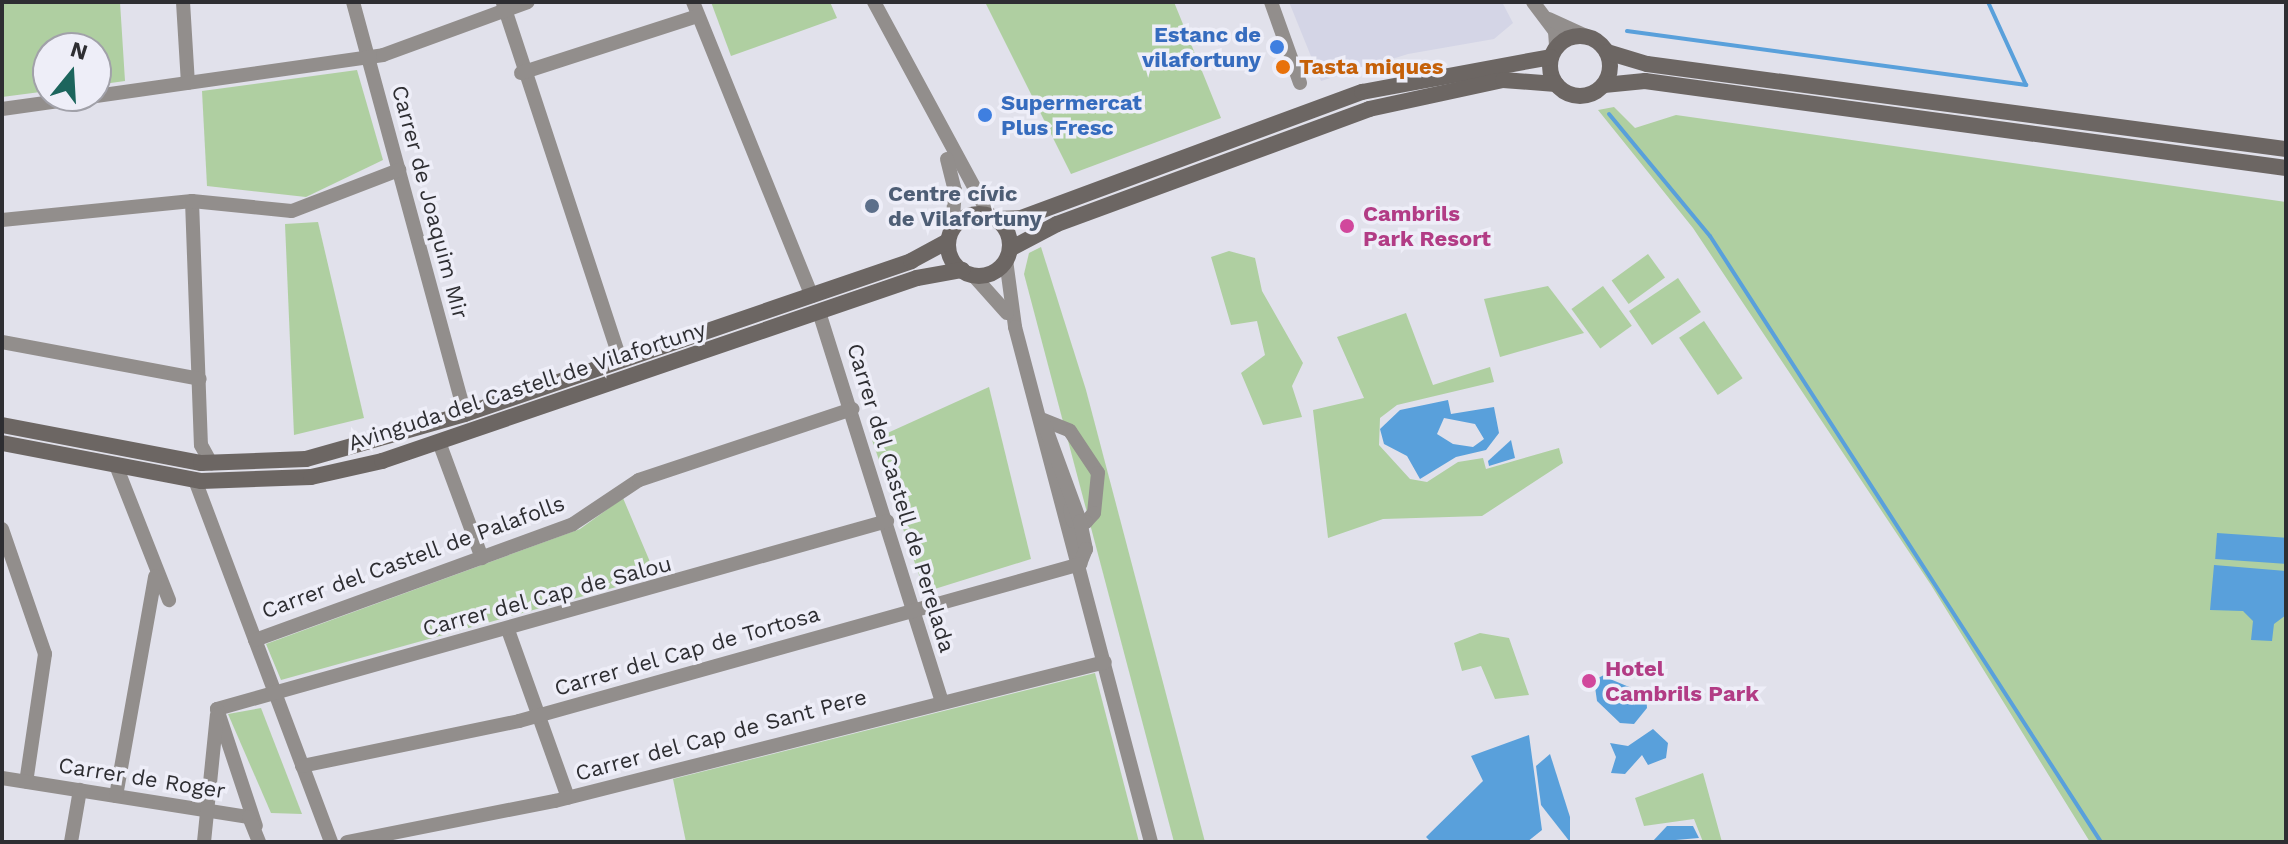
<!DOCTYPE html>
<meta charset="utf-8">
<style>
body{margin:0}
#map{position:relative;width:2288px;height:844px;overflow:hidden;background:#e1e1eb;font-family:"Work Sans",sans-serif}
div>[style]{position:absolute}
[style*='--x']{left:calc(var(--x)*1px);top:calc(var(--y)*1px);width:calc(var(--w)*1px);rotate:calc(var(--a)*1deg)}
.built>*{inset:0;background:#d4d5e6}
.green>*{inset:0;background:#afcfa1;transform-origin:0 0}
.water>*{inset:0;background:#59a0db;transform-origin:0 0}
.stream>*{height:4px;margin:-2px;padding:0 2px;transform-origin:2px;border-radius:2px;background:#59a0db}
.street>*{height:14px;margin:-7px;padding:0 7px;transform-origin:7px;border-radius:7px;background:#928e8c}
.secondary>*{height:16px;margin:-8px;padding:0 8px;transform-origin:8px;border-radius:8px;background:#6c6663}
.secondary>.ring{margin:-8px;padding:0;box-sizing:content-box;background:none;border:16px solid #6c6663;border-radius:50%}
.dots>*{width:22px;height:22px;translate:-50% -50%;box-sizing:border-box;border:4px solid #eeeef8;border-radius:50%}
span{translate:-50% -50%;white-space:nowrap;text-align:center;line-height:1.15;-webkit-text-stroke:7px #eeeef8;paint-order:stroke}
.shop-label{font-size:22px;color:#366cbe;font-weight:700}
.right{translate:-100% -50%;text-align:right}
.left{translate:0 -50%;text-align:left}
.food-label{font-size:22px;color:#c56008;font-weight:700}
.service-label{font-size:22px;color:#4e5e75;font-weight:700}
.street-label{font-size:22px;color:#2e2e32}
.hotel-label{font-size:22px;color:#b23c85;font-weight:700}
.frame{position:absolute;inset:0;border:4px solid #2e2e32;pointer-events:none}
.north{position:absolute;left:32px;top:32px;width:80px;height:80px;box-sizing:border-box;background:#eeeef8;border:2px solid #a1a1a9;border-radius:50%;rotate:18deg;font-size:22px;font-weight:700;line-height:32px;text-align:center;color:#2e2e32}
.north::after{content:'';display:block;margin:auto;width:28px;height:36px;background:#1c655d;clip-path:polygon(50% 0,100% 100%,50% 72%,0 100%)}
</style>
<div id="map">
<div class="built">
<i style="clip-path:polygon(1289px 2px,1502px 2px,1513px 23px,1494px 39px,1408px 54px,1321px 81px)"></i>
</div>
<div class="green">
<i style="clip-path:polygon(3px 2px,120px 2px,125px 81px,96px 85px,96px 48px,48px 48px,48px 91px,2px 97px)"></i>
<i style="clip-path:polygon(711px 2px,830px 2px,837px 18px,731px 56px)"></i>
<i style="clip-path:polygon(985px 2px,1174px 2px,1221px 118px,1071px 174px)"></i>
<i style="clip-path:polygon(357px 70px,383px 160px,306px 197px,207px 186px,202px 91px)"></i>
<i style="clip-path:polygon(1614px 107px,1635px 128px,1676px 115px,2286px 202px,2286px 842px,2090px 842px,1931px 585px,1693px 228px,1598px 110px)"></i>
<i style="clip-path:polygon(318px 222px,364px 418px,294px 435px,285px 224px)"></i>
<i style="clip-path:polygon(1041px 247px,1086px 390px,1205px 842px,1174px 842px,1024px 274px,1029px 253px)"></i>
<i style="clip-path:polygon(1229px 251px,1255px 258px,1262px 291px,1303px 363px,1292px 386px,1302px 417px,1263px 425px,1241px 373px,1265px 355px,1257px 321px,1231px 325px,1211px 257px)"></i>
<i style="left:1648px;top:254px;width:29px;height:45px;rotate:54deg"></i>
<i style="left:1678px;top:278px;width:41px;height:59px;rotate:56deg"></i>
<i style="clip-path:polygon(1548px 286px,1584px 333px,1500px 357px,1484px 299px)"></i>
<i style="left:1603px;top:286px;width:49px;height:39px;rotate:54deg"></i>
<i style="clip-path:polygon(1406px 313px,1433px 385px,1490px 367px,1494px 382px,1397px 405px,1380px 418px,1379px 445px,1410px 479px,1427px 482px,1458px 462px,1483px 458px,1486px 469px,1559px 448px,1563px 463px,1482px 516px,1383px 519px,1328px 538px,1313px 410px,1364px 398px,1337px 337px)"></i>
<i style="left:1704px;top:321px;width:69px;height:30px;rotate:56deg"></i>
<i style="clip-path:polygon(989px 387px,1031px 559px,925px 592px,872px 440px)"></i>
<i style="clip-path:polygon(623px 498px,656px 576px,281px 680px,266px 644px,580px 529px)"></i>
<i style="clip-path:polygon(1480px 633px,1509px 638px,1529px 695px,1495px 699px,1481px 666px,1462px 671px,1454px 643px)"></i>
<i style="clip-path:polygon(1095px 673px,1139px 842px,686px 842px,673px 779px)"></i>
<i style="clip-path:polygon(261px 708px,302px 814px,271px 813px,228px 714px)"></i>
<i style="clip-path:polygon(1703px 773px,1722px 842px,1703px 842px,1694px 819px,1644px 826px,1635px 798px)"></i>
</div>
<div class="water">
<i style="clip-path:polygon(evenodd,1448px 400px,1451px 414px,1494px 407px,1499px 433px,1486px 450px,1456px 457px,1420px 479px,1407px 456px,1384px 444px,1380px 429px,1400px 410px,1448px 400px,1444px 418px,1475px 424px,1484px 439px,1473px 447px,1453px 444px,1437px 434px,1444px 418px)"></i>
<i style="clip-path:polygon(1511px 440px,1515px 458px,1489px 466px,1488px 461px)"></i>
<i style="left:2217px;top:533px;width:69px;height:26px;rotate:4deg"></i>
<i style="clip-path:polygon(2214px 565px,2286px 571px,2286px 615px,2274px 624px,2272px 641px,2251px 640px,2253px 621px,2243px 611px,2210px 610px)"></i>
<i style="clip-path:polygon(1610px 672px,1610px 679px,1646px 694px,1647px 708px,1634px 724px,1620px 723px,1597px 701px,1594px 680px)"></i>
<i style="clip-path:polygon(1653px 729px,1668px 743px,1666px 758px,1648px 765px,1642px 755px,1625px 774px,1611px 773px,1616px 757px,1610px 743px,1628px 746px)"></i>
<i style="clip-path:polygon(1529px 735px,1542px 830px,1527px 842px,1431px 842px,1426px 837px,1483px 781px,1471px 756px)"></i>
<i style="clip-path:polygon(1550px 754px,1570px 817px,1570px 842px,1541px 805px,1536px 766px)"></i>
<i style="clip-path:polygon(1667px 826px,1693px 826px,1699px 838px,1652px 842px)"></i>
</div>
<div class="stream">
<i style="--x:1627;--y:31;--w:403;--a:7.7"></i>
<i style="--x:2026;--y:85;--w:91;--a:-114.6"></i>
<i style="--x:1609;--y:114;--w:158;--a:50.4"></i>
<i style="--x:1710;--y:236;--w:721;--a:57.17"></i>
</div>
<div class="street">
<i style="--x:183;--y:2;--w:81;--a:86.5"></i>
<i style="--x:353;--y:2;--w:427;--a:74.8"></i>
<i style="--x:693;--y:2;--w:317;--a:68"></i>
<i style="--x:874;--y:2;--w:242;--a:61.6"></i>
<i style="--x:1271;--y:2;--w:86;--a:70.3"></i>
<i style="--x:1533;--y:2;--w:36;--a:53"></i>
<i style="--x:1555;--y:31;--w:16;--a:86"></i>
<i style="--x:503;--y:3;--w:375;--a:71.8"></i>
<i style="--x:1549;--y:19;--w:41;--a:24.7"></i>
<i style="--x:521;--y:73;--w:186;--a:-17.9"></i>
<i style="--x:96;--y:96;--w:290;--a:-8.1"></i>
<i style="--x:383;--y:55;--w:154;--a:-20.1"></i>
<i style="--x:2;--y:109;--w:93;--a:-8"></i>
<i style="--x:947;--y:159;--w:32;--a:76"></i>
<i style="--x:955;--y:190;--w:40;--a:94.3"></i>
<i style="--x:192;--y:201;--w:244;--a:87.9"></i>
<i style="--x:201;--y:445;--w:21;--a:61"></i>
<i style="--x:2;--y:220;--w:191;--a:-5.7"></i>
<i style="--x:192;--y:201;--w:100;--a:5.7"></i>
<i style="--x:292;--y:211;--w:115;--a:-21"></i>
<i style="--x:1006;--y:260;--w:68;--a:82.3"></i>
<i style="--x:1015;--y:327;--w:533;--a:75.21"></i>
<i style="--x:973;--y:275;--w:51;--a:48.2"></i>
<i style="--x:819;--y:312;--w:406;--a:72.5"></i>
<i style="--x:2;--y:342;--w:201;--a:10.6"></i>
<i style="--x:1041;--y:419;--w:31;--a:22"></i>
<i style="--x:1070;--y:431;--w:50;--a:56.3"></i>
<i style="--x:1098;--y:473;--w:40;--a:95.7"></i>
<i style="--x:1094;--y:513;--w:12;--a:132"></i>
<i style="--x:1086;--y:522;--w:13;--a:-176"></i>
<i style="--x:1073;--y:521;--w:12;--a:-104"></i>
<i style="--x:1045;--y:426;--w:101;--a:69.8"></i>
<i style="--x:1080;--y:521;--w:29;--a:78"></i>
<i style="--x:1086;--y:549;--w:16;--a:112"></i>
<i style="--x:439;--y:442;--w:124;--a:69.7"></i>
<i style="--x:117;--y:468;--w:142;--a:68.5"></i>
<i style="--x:195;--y:480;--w:387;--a:69.4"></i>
<i style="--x:2;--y:529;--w:132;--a:71"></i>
<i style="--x:45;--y:654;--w:129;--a:98.4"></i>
<i style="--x:508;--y:630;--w:178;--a:70.3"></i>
<i style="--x:255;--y:640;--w:338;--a:-20"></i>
<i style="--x:573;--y:524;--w:79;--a:-33.7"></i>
<i style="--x:639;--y:480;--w:225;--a:-18.4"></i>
<i style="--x:217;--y:709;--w:696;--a:-15.67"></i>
<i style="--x:217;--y:709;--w:123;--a:71.6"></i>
<i style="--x:302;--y:766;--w:222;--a:-11.7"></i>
<i style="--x:519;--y:721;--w:583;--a:-15.63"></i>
<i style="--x:2;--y:778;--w:250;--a:9"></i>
<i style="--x:249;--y:817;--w:27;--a:68"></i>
<i style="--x:116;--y:796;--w:223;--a:-79.9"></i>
<i style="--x:71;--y:842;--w:53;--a:-80.2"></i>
<i style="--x:204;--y:842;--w:128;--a:-84.2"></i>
<i style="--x:347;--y:842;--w:212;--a:-11.2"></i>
<i style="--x:555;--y:801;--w:567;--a:-14.18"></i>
</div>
<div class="secondary">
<i class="ring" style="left:1550px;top:36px;width:44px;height:44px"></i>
<i style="--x:1607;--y:52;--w:42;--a:16.7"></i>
<i style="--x:1647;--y:64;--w:645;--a:7.58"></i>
<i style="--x:1604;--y:85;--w:41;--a:-5.6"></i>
<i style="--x:1645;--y:81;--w:647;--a:7.73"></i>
<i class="ring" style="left:948px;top:214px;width:46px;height:46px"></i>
<i style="--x:997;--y:219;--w:24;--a:-2"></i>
<i style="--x:1021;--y:218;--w:364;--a:-20.3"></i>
<i style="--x:1362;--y:92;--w:192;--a:-10.5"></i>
<i style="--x:1010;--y:249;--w:53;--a:-28"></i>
<i style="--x:1057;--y:224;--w:333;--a:-20.2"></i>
<i style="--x:1369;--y:109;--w:137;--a:-12.2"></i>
<i style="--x:1503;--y:80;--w:53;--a:4.3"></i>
<i style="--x:2;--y:425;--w:203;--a:10.8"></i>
<i style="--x:201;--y:463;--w:105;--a:-2.2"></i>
<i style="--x:306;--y:459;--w:165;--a:-15.8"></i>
<i style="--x:465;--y:414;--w:472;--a:-18.9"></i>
<i style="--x:911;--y:261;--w:42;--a:-28.4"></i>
<i style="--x:2;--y:443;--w:203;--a:10.8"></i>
<i style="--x:201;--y:481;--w:110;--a:-2.1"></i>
<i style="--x:311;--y:477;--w:73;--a:-12.7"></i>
<i style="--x:382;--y:461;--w:565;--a:-18.88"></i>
<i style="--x:917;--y:278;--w:46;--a:-10.1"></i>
</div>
<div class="dots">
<i style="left:1277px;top:47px;background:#3f7fe0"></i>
<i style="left:1283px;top:67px;background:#e8710a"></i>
<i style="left:985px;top:115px;background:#3f7fe0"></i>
<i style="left:872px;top:206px;background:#5c6f8a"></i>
<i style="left:1347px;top:226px;background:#d1479c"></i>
<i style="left:1589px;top:681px;background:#d1479c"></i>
</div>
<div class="shop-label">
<span class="right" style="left:1261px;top:47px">Estanc de<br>vilafortuny</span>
<span class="left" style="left:1001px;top:115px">Supermercat<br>Plus Fresc</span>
</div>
<div class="food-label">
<span class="left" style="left:1299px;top:67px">Tasta miques</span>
</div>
<div class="service-label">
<span class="left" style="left:888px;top:206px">Centre cívic<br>de Vilafortuny</span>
</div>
<div class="street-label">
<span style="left:430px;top:202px;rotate:75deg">Carrer de Joaquim Mir</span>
<span style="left:527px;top:386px;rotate:-18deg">Avinguda del Castell de Vilafortuny</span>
<span style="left:901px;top:498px;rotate:73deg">Carrer del Castell de Perelada</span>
<span style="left:413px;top:557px;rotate:-20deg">Carrer del Castell de Palafolls</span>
<span style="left:547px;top:596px;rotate:-15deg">Carrer del Cap de Salou</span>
<span style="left:687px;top:651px;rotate:-16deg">Carrer del Cap de Tortosa</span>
<span style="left:721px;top:735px;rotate:-15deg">Carrer del Cap de Sant Pere</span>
<span style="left:142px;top:778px;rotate:9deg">Carrer de Roger</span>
</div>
<div class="hotel-label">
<span class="left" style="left:1363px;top:226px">Cambrils<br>Park Resort</span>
<span class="left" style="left:1605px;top:681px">Hotel<br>Cambrils Park</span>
</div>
<div class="frame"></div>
<div class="north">N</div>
</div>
